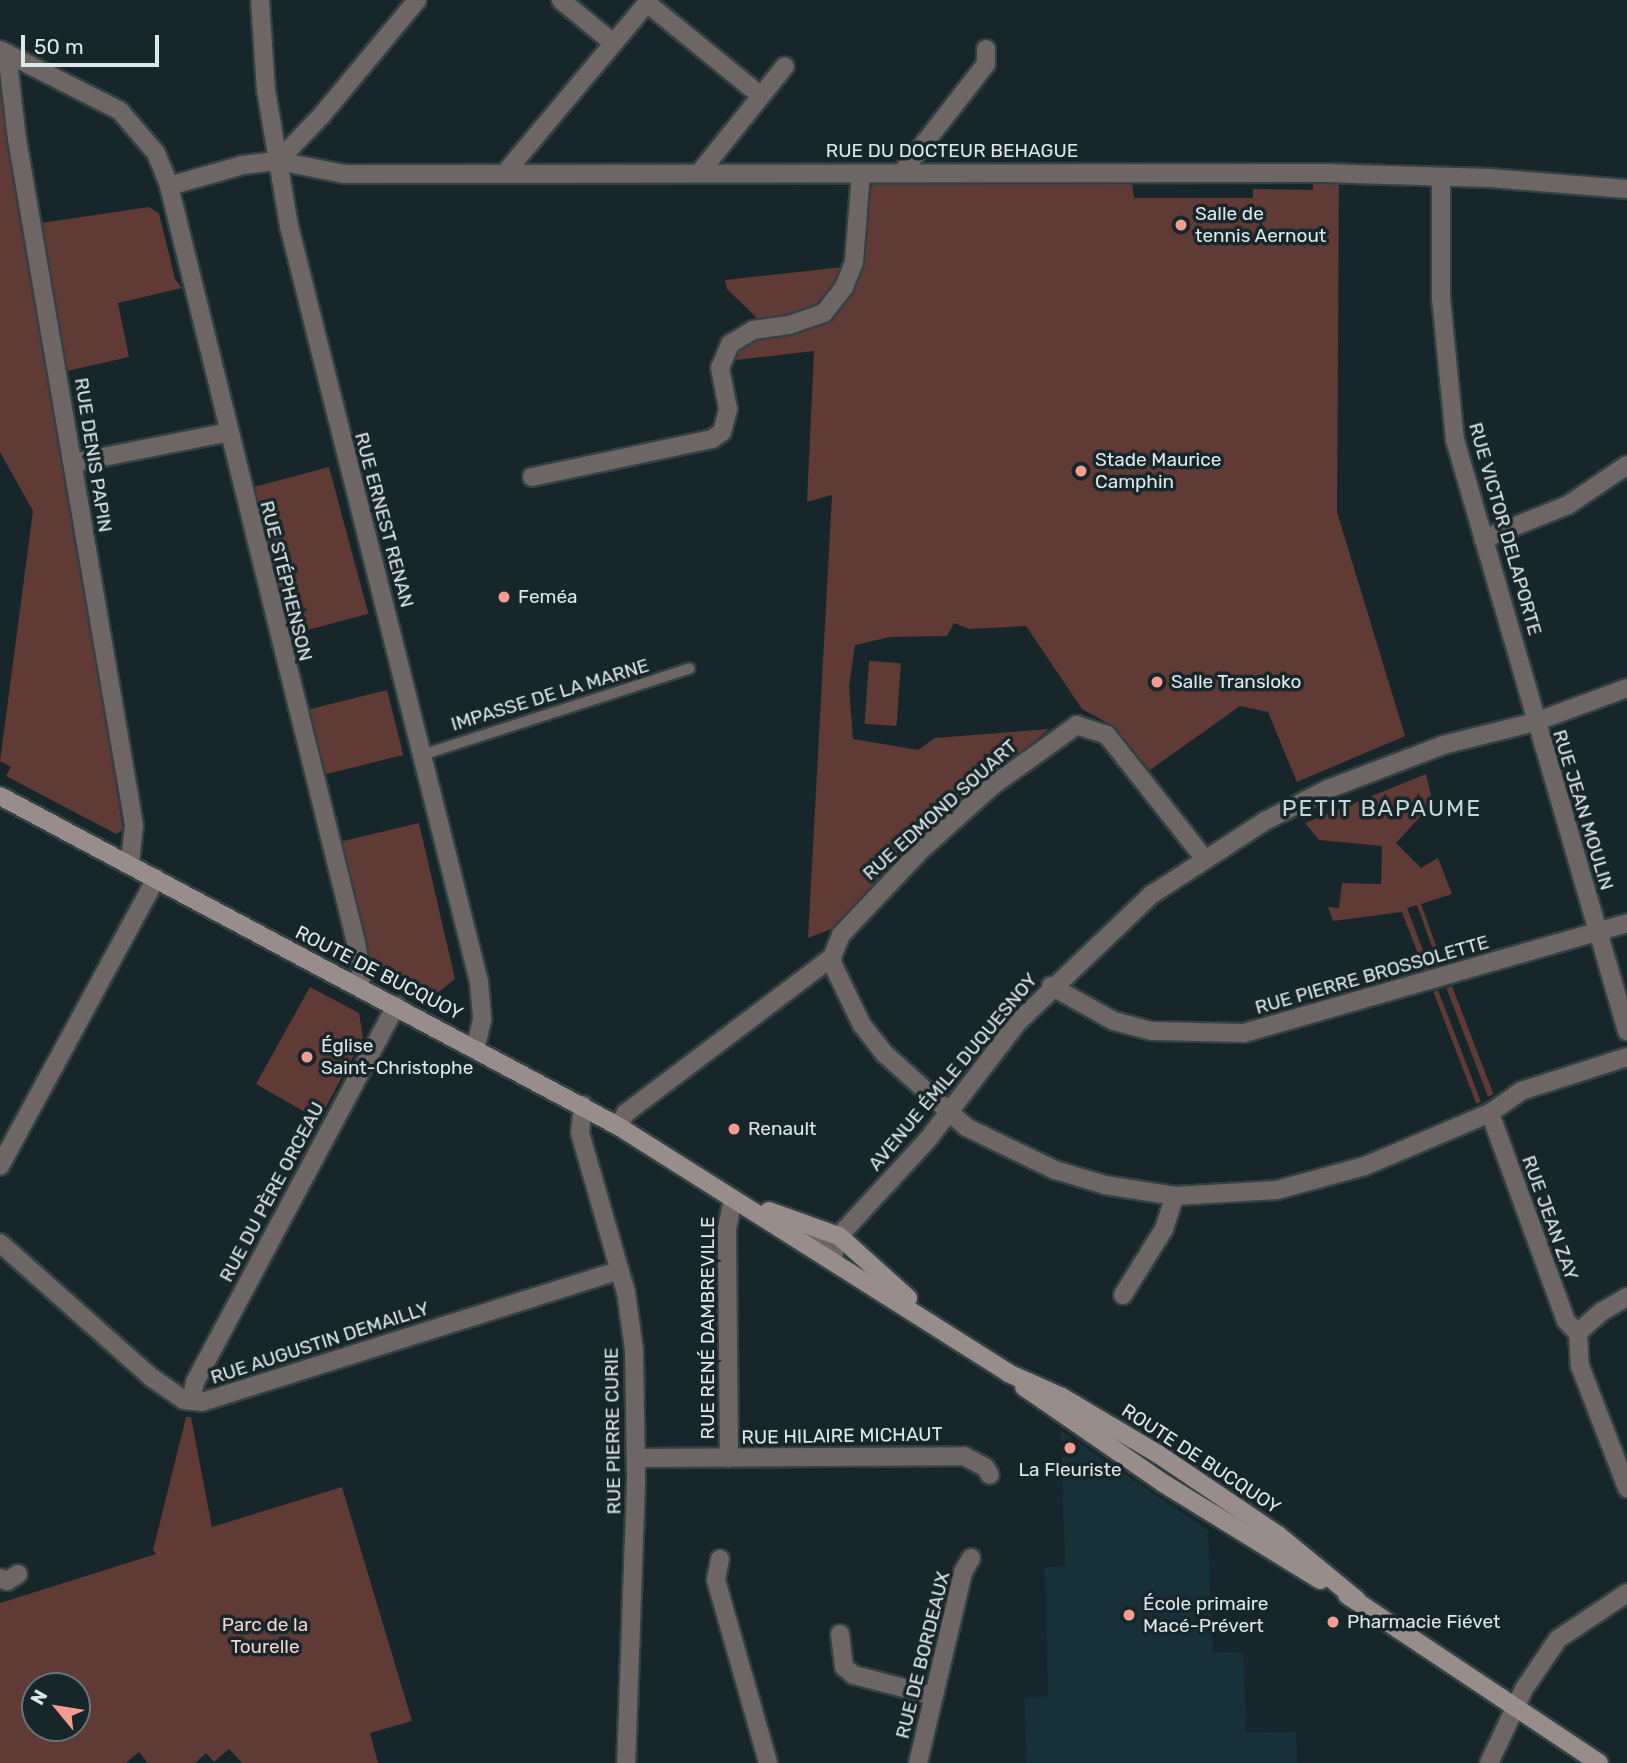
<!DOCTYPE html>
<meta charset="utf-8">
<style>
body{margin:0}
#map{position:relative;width:1627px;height:1763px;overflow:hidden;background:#17262a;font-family:Rubik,sans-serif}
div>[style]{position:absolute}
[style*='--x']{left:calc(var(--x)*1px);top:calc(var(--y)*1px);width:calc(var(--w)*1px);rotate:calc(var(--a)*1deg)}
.built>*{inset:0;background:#183037}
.green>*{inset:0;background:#603a35;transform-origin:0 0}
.roads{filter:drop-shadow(2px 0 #334145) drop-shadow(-2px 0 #334145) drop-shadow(0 2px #334145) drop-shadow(0 -2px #334145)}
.lane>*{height:10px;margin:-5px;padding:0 5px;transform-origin:5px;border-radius:5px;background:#6e6665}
.street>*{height:18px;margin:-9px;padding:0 9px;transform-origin:9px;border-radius:9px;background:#6e6665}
.secondary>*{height:18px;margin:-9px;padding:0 9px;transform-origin:9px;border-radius:9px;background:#998d8b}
.dots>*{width:19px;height:19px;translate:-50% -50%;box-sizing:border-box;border:4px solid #17262a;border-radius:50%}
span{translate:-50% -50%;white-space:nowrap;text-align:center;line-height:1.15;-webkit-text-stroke:7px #17262a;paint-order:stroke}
.street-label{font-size:19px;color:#dee8eb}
.poi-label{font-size:19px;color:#dee8eb}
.left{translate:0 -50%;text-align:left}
.park-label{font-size:19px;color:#f6d0cb}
.quarter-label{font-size:23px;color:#c2d6db;letter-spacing:2px}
.north{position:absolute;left:21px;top:1672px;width:70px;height:70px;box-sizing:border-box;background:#17262a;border:2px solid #677477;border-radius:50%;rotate:300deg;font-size:19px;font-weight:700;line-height:28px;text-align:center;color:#dee8eb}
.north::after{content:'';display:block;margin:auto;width:24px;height:32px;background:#f59c90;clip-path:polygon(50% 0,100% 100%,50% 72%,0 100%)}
.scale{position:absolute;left:21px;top:35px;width:138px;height:32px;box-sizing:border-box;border:4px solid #dee8eb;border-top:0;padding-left:9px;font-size:21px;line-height:24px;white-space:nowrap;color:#dee8eb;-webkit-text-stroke:5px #17262a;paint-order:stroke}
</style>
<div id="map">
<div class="built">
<i style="clip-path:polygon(1061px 1431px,1208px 1530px,1213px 1652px,1243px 1653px,1246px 1733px,1296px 1732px,1297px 1763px,1027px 1763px,1024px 1698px,1048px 1696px,1045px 1567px,1065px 1566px)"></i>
</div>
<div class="green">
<i style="clip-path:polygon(0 72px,123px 830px,116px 834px,6px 776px,11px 767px,0 761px,33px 511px,0 452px)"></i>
<i style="clip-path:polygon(1313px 174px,1339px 174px,1337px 512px,1405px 736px,1297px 782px,1268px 712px,1240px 706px,1150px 770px,1113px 726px,1082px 709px,1026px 626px,969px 629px,954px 623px,947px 636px,890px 637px,855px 645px,849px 686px,853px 739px,918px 750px,935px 738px,1049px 729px,910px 846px,839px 926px,808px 938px,832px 495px,807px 502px,814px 351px,736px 360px,743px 332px,758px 319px,727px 289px,725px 280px,843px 267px,867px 192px,874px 184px,1132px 183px,1134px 198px,1253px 198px,1253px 189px,1313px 190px)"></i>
<i style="clip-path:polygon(149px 207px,159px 213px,175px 279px,182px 288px,118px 303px,129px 357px,67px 371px,41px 223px)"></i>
<i style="left:329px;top:467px;width:152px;height:84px;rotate:75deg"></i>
<i style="left:869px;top:661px;width:32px;height:63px;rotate:4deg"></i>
<i style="left:387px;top:690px;width:67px;height:83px;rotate:76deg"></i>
<i style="clip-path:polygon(1426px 774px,1432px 800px,1429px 807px,1396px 843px,1421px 868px,1438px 858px,1452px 894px,1421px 904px,1443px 965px,1439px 966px,1417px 905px,1407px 908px,1430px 969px,1424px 970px,1402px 912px,1333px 921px,1328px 907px,1339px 908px,1342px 883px,1381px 884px,1382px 846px,1319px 840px,1305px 823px)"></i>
<i style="clip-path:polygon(419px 823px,455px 979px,436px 994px,369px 960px,339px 842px)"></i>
<i style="left:1452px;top:986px;width:116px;height:6px;rotate:69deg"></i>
<i style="clip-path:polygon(310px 987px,359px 1013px,363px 1038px,319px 1120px,256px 1084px)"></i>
<i style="left:1438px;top:990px;width:120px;height:5px;rotate:69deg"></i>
<i style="clip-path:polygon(evenodd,186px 1417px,191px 1417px,212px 1527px,342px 1487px,412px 1721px,370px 1733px,378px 1763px,242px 1763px,229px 1749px,214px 1762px,206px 1753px,195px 1763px,148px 1763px,139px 1752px,126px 1763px,0 1763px,0 1603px,156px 1554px,153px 1550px,186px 1417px,77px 1686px,77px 1728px,35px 1728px,35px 1686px,77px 1686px)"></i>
</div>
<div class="roads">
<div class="lane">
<i style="--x:422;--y:755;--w:281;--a:-17.9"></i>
</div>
<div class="street">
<i style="--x:260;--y:0;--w:90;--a:86.2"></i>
<i style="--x:266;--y:90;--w:138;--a:80.4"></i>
<i style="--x:289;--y:226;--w:780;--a:75.89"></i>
<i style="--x:479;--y:982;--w:38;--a:85"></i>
<i style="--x:482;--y:1020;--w:27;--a:103"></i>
<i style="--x:561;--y:0;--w:66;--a:39.5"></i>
<i style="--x:0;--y:50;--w:135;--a:26.9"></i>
<i style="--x:120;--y:111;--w:55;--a:49.4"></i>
<i style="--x:156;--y:153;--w:35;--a:68"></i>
<i style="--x:169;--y:186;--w:779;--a:76.11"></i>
<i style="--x:356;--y:942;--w:35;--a:80"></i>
<i style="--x:362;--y:976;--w:10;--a:114"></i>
<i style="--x:7;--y:53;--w:87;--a:83.4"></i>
<i style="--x:17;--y:139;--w:696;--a:80.32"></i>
<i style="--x:134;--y:825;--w:39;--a:96"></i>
<i style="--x:278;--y:161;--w:64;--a:-46.3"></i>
<i style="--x:322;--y:115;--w:149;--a:-50.4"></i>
<i style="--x:701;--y:171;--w:134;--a:-51.3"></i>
<i style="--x:902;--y:172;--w:137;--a:-52.1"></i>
<i style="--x:986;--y:64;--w:15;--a:-90"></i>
<i style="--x:505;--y:173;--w:222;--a:-50.1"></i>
<i style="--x:647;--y:3;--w:146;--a:39.2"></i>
<i style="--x:1441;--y:177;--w:121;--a:90"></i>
<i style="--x:1441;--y:298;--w:143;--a:84.4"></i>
<i style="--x:1455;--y:440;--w:616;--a:73.77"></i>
<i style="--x:169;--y:186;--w:77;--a:-15.8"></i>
<i style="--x:243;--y:165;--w:35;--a:-7"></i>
<i style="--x:278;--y:161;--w:67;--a:11.1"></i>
<i style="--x:344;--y:174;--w:980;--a:-0.06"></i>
<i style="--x:1324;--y:173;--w:165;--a:1.7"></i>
<i style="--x:1489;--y:178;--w:138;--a:4.6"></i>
<i style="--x:73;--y:463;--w:160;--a:-11.2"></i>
<i style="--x:532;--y:477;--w:184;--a:-11.9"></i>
<i style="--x:712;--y:439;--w:12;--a:-35"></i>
<i style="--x:722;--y:432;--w:24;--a:-75"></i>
<i style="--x:728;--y:409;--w:42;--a:-101"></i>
<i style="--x:720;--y:368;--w:26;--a:-67"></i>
<i style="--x:730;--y:344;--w:27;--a:-31"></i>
<i style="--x:753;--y:330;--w:36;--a:-8"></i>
<i style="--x:789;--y:325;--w:37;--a:-19"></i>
<i style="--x:824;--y:313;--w:33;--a:-52"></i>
<i style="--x:844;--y:287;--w:27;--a:-68"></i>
<i style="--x:854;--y:262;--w:89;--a:-85.5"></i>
<i style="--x:1483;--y:539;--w:92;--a:-21.8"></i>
<i style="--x:1568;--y:505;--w:71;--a:-34.1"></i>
<i style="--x:1204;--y:858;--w:157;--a:-128.3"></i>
<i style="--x:1107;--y:735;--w:32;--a:-162"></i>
<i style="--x:1077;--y:725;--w:105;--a:144.3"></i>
<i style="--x:992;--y:786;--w:96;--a:138"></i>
<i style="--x:921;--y:850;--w:117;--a:133.3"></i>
<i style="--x:841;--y:935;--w:24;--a:112"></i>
<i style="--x:832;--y:957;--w:8;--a:83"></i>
<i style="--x:833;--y:965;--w:67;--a:64.2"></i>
<i style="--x:862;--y:1025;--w:37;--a:52"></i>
<i style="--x:885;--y:1054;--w:109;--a:42"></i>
<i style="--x:966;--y:1127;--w:99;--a:25.8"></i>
<i style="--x:1055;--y:1170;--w:52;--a:16.7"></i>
<i style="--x:1105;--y:1185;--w:71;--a:8.9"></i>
<i style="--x:1175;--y:1196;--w:102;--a:-3.4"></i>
<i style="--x:1277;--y:1190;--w:91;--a:-15.3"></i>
<i style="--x:1365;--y:1166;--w:136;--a:-23"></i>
<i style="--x:1490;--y:1113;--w:38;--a:-35"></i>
<i style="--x:1521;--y:1091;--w:111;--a:-17.8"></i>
<i style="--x:1051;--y:986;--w:72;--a:29.1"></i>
<i style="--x:1114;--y:1021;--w:39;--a:15"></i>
<i style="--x:1152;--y:1031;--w:92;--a:1.2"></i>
<i style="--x:1244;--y:1033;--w:398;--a:-16"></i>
<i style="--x:583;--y:1105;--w:28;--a:96"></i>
<i style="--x:580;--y:1133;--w:166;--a:73.9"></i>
<i style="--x:626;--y:1292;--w:59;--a:82.1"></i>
<i style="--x:634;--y:1350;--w:131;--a:89.1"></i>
<i style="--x:636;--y:1481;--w:282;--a:92"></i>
<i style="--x:1490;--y:1113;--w:221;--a:69.9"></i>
<i style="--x:1566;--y:1321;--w:17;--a:45"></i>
<i style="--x:618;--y:1126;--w:15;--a:-58"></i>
<i style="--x:626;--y:1113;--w:258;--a:-37.1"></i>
<i style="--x:0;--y:1166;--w:327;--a:-61.5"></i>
<i style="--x:793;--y:1233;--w:28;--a:19"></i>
<i style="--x:819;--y:1242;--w:21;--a:-17"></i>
<i style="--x:0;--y:1243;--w:202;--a:41.6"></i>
<i style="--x:151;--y:1377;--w:40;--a:34.9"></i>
<i style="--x:184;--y:1400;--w:18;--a:6"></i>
<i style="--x:202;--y:1402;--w:438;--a:-17.5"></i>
<i style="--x:832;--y:1259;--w:24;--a:-73"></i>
<i style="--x:839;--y:1236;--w:133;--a:-47.4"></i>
<i style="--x:929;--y:1138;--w:146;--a:-52.5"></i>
<i style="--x:1018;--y:1022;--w:184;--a:-43.7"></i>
<i style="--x:1151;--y:895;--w:136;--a:-33"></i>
<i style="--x:1265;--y:821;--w:71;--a:-26.9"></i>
<i style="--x:1328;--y:789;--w:123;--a:-20.9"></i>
<i style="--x:1443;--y:745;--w:95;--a:-14"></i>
<i style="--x:1535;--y:722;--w:98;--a:-20.3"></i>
<i style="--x:1123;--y:1295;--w:78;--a:-58.2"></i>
<i style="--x:1164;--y:1229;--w:35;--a:-72"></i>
<i style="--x:1627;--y:1297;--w:30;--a:150"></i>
<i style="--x:1601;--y:1312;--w:31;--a:138"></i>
<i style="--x:1578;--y:1333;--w:33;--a:87"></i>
<i style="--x:1580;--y:1366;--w:131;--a:68.9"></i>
<i style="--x:191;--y:1401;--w:19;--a:-78"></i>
<i style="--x:195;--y:1382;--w:427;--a:-61.9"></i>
<i style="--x:636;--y:1458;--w:328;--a:-0.3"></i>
<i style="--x:964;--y:1456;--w:24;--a:28"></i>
<i style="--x:985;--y:1467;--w:9;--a:58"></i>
<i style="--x:729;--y:1458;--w:229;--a:-90.5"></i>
<i style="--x:727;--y:1229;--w:31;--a:-79"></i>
<i style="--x:720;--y:1559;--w:21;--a:101"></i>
<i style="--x:716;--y:1580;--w:190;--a:74.1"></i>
<i style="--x:0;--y:1578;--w:8;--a:23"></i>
<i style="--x:7;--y:1581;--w:13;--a:-32"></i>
<i style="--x:840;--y:1634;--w:33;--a:83"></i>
<i style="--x:844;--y:1667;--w:13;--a:39"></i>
<i style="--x:854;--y:1675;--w:83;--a:14.7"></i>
<i style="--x:918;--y:1763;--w:196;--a:-76.7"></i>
<i style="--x:963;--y:1572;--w:16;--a:-60"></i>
<i style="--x:1489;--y:1763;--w:82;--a:-64.7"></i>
<i style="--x:1524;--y:1689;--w:60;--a:-55.8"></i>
<i style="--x:1558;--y:1639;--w:83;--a:-33.7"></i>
</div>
<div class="secondary">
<i style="--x:0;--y:796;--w:701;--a:28.1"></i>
<i style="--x:618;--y:1126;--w:462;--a:32.3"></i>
<i style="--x:1008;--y:1373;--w:59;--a:24"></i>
<i style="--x:1062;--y:1397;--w:112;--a:30.7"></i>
<i style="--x:1158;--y:1454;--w:145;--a:34"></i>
<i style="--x:1278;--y:1535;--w:102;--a:39.4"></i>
<i style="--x:769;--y:1211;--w:74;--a:19.7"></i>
<i style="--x:839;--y:1236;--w:93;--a:41.9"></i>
<i style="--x:1024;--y:1387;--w:169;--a:34.6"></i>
<i style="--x:1163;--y:1483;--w:185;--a:31.7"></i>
<i style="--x:1347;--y:1595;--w:303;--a:33.7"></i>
</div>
</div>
<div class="dots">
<i style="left:1181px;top:225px;background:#f59c90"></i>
<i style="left:1081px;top:471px;background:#f59c90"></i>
<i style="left:504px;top:597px;background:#f59c90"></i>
<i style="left:1157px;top:682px;background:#f59c90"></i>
<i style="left:307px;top:1057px;background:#f59c90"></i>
<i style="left:734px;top:1129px;background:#f59c90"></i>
<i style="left:1070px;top:1448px;background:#f59c90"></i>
<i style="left:1129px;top:1615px;background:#f59c90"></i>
<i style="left:1333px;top:1622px;background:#f59c90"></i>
</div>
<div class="street-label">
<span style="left:952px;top:151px">RUE DU DOCTEUR BEHAGUE</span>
<span style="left:93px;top:455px;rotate:81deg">RUE DENIS PAPIN</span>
<span style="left:384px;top:520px;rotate:75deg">RUE ERNEST RENAN</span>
<span style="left:1505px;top:529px;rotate:74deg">RUE VICTOR DELAPORTE</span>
<span style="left:286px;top:581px;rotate:76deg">RUE STÉPHENSON</span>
<span style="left:550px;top:695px;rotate:-17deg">IMPASSE DE LA MARNE</span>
<span style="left:940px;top:810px;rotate:-42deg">RUE EDMOND SOUART</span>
<span style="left:1583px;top:810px;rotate:73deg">RUE JEAN MOULIN</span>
<span style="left:379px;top:973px;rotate:27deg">ROUTE DE BUCQUOY</span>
<span style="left:1372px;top:975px;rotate:-16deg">RUE PIERRE BROSSOLETTE</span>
<span style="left:953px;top:1072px;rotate:-50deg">AVENUE ÉMILE DUQUESNOY</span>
<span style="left:272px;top:1192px;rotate:-62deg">RUE DU PÈRE ORCEAU</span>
<span style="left:1550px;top:1218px;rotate:70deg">RUE JEAN ZAY</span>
<span style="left:708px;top:1328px;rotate:-90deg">RUE RENÉ DAMBREVILLE</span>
<span style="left:320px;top:1343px;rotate:-18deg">RUE AUGUSTIN DEMAILLY</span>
<span style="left:613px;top:1431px;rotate:-91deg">RUE PIERRE CURIE</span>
<span style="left:842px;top:1436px;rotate:-1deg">RUE HILAIRE MICHAUT</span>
<span style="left:1201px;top:1459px;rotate:33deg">ROUTE DE BUCQUOY</span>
<span style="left:923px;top:1655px;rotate:-76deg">RUE DE BORDEAUX</span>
</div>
<div class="poi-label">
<span class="left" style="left:1195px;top:225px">Salle de<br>tennis Aernout</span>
<span class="left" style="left:1095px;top:471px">Stade Maurice<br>Camphin</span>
<span class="left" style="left:518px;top:597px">Feméa</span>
<span class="left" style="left:1171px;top:682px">Salle Transloko</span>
<span class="left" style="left:321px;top:1057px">Église<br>Saint-Christophe</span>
<span class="left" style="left:748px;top:1129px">Renault</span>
<span style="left:1070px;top:1470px">La Fleuriste</span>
<span class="left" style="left:1143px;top:1615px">École primaire<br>Macé-Prévert</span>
<span class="left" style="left:1347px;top:1622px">Pharmacie Fiévet</span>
</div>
<div class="park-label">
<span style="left:265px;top:1636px">Parc de la<br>Tourelle</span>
</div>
<div class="quarter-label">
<span style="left:1382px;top:808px">PETIT BAPAUME</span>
</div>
<div class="north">N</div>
<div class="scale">50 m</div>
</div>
